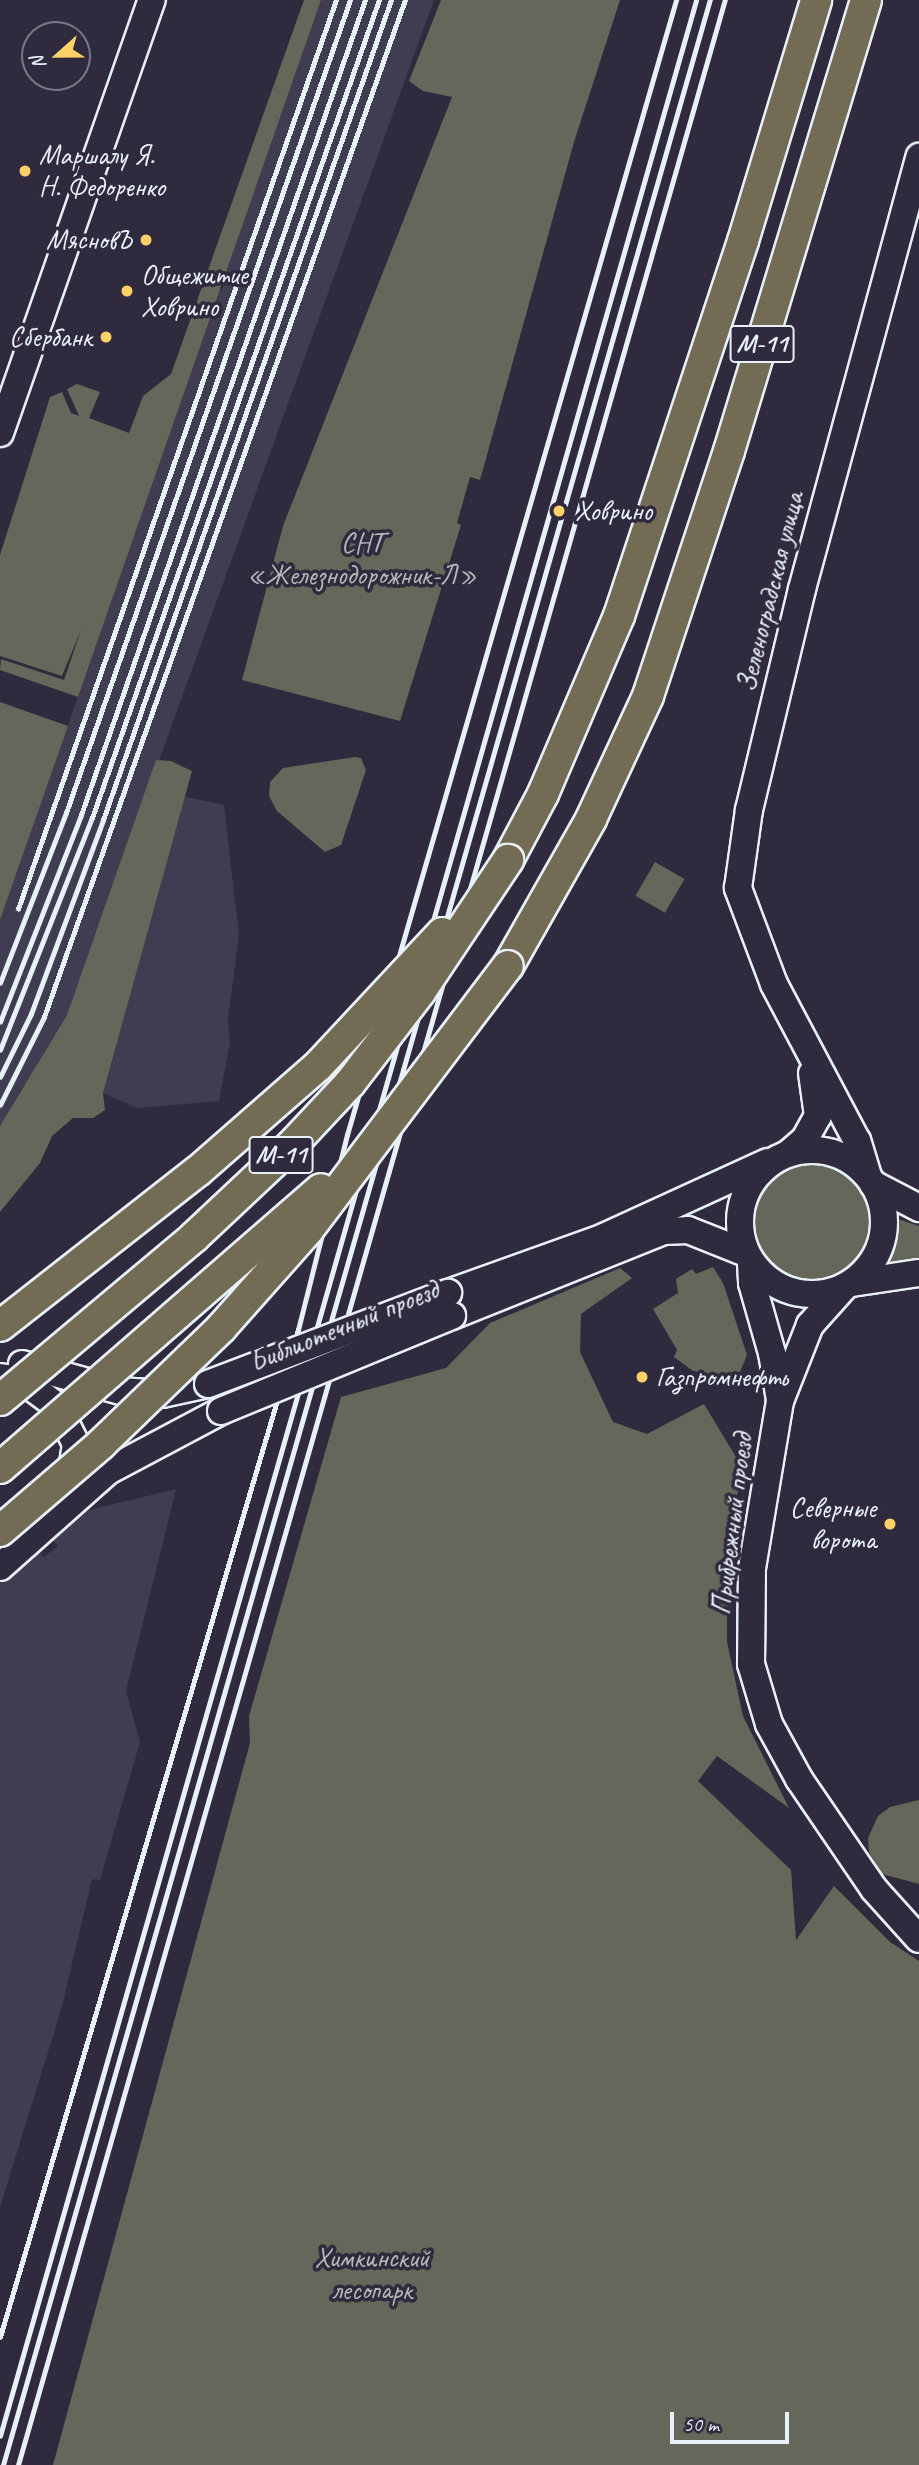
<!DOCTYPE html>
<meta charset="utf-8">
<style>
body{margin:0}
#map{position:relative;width:919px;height:2465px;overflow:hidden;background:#2f2a3d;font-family:Caveat,sans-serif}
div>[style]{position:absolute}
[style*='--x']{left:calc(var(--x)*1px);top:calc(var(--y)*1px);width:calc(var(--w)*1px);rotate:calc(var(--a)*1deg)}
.built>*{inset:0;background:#403c51}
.green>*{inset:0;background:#646759;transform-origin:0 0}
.round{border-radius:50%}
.roads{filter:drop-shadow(2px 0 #e8f1f8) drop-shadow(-2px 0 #e8f1f8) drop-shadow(0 2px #e8f1f8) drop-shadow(0 -2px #e8f1f8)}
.secondary>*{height:26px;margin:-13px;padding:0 13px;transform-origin:13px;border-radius:13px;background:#2f2a3d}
.secondary>.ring{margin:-13px;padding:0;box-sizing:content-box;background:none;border:26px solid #2f2a3d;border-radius:50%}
.primary>*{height:30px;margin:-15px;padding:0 15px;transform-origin:15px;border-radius:15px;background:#746b55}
.rail>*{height:4.5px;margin:-2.25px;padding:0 2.25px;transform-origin:2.25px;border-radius:2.25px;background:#e8f1f8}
.bridges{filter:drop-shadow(2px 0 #e8f1f8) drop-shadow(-2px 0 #e8f1f8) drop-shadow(0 2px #e8f1f8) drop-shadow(0 -2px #e8f1f8)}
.secondary-bridge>*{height:26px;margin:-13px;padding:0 13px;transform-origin:13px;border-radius:13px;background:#2f2a3d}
.primary-bridge>*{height:30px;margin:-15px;padding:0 15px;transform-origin:15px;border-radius:15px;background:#746b55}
.dots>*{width:19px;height:19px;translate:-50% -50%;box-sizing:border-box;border:4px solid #2f2a3d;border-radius:50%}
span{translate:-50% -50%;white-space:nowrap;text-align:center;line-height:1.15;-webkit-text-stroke:7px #2f2a3d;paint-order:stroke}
.shield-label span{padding:2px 5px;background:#2f2a3d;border:2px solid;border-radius:5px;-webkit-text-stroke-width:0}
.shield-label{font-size:26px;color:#e8f1f8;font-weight:700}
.poi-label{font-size:28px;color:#e8f1f8}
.left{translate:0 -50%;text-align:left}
.right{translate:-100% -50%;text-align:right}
.park-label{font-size:28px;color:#b3bab8}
.street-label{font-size:28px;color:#e8f1f8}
.north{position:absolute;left:21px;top:21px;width:70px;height:70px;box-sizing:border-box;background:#2f2a3d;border:2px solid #797a88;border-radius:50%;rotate:249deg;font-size:19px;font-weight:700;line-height:28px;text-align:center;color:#e8f1f8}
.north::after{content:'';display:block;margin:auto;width:24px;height:32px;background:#ffd166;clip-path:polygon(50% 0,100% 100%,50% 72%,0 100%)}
.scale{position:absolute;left:670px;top:2412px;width:119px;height:32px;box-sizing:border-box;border:4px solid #e8f1f8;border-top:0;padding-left:9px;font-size:21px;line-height:24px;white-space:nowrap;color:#e8f1f8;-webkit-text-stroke:5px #2f2a3d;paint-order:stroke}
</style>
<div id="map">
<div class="built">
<i style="clip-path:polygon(321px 0,434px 0,67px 1015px,0 1126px,0 920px)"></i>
<i style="clip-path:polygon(182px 796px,224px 805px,239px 935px,228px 1019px,230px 1042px,219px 1101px,137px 1108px,103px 1093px)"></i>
<i style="clip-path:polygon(176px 1489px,126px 1691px,140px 1742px,100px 1880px,92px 1879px,61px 2010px,0 2207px,0 1574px,33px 1545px,44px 1557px,58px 1546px,49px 1535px,89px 1510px)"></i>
</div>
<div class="green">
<i style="clip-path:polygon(304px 0,321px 0,78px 697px,0 670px,1px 659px,64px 680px,81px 630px,62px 676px,0 656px,0 555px,50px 397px,62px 392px,71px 413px,79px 416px,67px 389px,77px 384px,100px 392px,89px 418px,129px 433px,143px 396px,171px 374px)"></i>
<i style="clip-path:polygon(441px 0,620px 0,574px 142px,480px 480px,470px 477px,457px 523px,461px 525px,400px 721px,242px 680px,283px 526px,452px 97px,423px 91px,409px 81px)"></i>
<i style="clip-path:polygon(0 702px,68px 726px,0 920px)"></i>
<i style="clip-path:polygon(355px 757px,361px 758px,366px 770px,341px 845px,325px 852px,277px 811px,269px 796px,270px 782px,283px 768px)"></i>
<i style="clip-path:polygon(156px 760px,171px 761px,192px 771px,103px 1093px,105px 1110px,93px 1118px,73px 1118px,52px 1136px,40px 1163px,0 1212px,0 1126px,67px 1015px)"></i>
<i style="left:655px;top:862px;width:34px;height:39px;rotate:30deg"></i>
<i class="round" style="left:754px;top:1164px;width:118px;height:118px"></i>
<i style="clip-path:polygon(898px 1219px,919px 1226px,919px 1260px,885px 1269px,892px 1258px)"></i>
<i style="clip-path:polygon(713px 1267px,723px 1283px,747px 1355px,737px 1379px,693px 1371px,674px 1357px,677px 1350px,653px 1309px,678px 1293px,676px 1279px,692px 1269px,696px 1274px)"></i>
<i style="clip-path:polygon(620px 1268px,632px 1278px,581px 1314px,580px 1352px,613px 1422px,647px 1434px,704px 1404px,745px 1472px,731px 1512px,738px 1521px,727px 1581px,727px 1642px,743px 1716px,789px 1808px,717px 1756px,698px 1781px,791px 1870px,796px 1940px,834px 1886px,890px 1942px,919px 1961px,919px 2465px,53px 2465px,250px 1743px,249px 1716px,341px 1397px,446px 1368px,490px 1323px)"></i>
<i style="clip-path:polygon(919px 1800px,919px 1884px,882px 1874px,869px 1852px,868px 1838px,878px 1816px,890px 1807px)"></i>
</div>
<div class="roads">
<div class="secondary">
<i style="--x:0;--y:433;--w:459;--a:-70.7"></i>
<i class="ring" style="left:740px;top:1150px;width:118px;height:118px"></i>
<i style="--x:789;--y:1153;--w:21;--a:-41"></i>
<i style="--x:805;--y:1139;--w:26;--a:-61"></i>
<i style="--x:818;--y:1116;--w:43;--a:-97.9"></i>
<i style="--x:868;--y:1176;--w:37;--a:-107"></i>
<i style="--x:857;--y:1141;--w:178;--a:-117.9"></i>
<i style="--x:774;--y:984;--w:103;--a:-110.6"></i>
<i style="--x:738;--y:888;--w:79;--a:-82"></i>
<i style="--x:749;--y:810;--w:227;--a:-76.5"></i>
<i style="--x:802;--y:589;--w:448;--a:-74.8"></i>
<i style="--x:873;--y:1184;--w:52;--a:27.6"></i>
<i style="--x:751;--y:1263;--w:20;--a:87"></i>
<i style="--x:752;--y:1283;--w:73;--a:74.1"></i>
<i style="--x:772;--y:1353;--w:48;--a:80.3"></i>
<i style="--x:852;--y:1283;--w:68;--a:-8.5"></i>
<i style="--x:844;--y:1287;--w:51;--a:131.8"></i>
<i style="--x:810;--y:1325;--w:82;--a:111.5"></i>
<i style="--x:780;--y:1401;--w:170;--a:99.5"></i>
<i style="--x:752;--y:1569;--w:95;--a:90.6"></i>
<i style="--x:751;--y:1664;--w:63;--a:73.3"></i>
<i style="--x:769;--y:1724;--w:63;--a:61.4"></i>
<i style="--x:799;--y:1779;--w:133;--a:55.7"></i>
<i style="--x:874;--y:1889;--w:67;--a:48"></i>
<i style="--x:448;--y:1293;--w:166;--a:-19.7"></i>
<i style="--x:604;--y:1237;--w:180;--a:-24.6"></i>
<i style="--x:452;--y:1316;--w:227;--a:-21.9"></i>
<i style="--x:663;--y:1231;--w:25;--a:-2"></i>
<i style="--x:688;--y:1230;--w:62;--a:21.6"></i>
<i style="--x:22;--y:1364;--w:103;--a:15.3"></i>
<i style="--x:121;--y:1391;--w:41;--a:4.2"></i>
<i style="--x:162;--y:1394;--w:47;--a:-12.3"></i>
<i style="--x:0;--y:1377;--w:22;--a:8"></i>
<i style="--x:22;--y:1380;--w:44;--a:36.6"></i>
<i style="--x:57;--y:1406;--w:42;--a:63.4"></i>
<i style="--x:76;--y:1444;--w:36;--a:99"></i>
<i style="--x:0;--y:1567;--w:144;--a:-41.6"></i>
<i style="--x:108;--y:1471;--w:128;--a:-28"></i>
</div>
<div class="primary">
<i style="--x:508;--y:860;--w:75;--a:-62.1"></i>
<i style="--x:543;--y:794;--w:194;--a:-66.9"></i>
<i style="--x:619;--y:616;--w:395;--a:-71.7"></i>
<i style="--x:743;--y:241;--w:252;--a:-73.1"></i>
<i style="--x:508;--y:966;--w:169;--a:-60.5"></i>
<i style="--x:591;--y:819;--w:136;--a:-65.1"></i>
<i style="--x:648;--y:696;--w:258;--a:-71.7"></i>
<i style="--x:729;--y:451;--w:471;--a:-73.1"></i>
</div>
</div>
<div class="rail">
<i style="--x:18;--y:909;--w:963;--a:-70.72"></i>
<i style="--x:0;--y:983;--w:182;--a:-68.8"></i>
<i style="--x:66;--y:813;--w:861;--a:-70.74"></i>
<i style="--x:0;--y:1022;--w:222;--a:-68.6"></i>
<i style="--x:81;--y:815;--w:863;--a:-70.79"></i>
<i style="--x:0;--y:1050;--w:250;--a:-68.4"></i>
<i style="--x:92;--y:818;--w:867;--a:-70.67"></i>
<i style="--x:0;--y:1077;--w:70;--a:-63.8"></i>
<i style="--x:31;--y:1014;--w:207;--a:-69.6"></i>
<i style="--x:103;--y:820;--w:869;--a:-70.65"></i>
<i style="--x:0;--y:1105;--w:98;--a:-63.4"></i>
<i style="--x:44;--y:1017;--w:1079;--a:-70.46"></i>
<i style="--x:0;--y:2337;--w:1050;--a:-73.52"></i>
<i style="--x:298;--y:1330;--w:201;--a:-75.9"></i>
<i style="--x:347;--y:1135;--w:1182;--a:-73.83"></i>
<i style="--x:0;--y:2436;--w:2533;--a:-74.05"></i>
<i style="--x:3;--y:2465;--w:2564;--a:-74"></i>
<i style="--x:18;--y:2465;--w:2564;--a:-74"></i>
</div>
<div class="bridges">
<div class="secondary-bridge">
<i style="--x:208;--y:1384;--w:257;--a:-20.8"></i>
<i style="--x:221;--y:1411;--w:250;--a:-22.4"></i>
</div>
<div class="primary-bridge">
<i style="--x:0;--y:1326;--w:251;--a:-38.1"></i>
<i style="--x:198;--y:1171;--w:159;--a:-41.2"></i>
<i style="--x:318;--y:1066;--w:182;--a:-47"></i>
<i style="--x:0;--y:1400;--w:253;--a:-40"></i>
<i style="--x:194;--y:1237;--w:133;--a:-43.2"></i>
<i style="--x:291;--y:1146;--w:86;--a:-46.9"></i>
<i style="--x:350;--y:1083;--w:115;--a:-52.4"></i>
<i style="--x:420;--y:992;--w:159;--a:-56.3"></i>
<i style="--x:0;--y:1468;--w:425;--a:-41"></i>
<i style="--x:0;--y:1531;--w:133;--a:-40.7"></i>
<i style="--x:101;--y:1444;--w:167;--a:-44"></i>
<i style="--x:221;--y:1328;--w:131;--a:-48.4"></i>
<i style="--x:308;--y:1230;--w:331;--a:-52.9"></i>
</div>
</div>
<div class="dots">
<i style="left:25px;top:171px;background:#ffd166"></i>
<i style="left:146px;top:240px;background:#ffd166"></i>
<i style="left:127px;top:291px;background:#ffd166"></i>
<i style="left:106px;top:337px;background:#ffd166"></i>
<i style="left:559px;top:511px;background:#ffd166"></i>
<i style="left:642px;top:1377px;background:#ffd166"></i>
<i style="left:890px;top:1524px;background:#ffd166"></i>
</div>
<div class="shield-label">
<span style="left:762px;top:344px">М-11</span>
<span style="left:281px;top:1155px">М-11</span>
</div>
<div class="poi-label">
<span class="left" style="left:39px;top:171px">Маршалу Я.<br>Н. Федоренко</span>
<span class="right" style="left:132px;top:240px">МясновЪ</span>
<span class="left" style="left:141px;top:291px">Общежитие<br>Ховрино</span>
<span class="right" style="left:92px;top:337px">Сбербанк</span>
<span class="left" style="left:575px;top:511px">Ховрино</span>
<span class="left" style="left:656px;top:1377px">Газпромнефть</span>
<span class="right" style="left:876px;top:1524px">Северные<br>ворота</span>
</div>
<div class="park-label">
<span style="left:362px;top:559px">СНТ<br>«Железнодорожник-Л»</span>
<span style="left:372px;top:2274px">Химкинский<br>лесопарк</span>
</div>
<div class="street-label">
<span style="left:770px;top:592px;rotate:-76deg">Зеленоградская улица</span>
<span style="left:344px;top:1326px;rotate:-22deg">Библиотечный проезд</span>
<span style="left:732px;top:1524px;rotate:-83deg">Прибрежный проезд</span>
</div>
<div class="north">N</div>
<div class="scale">50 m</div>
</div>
